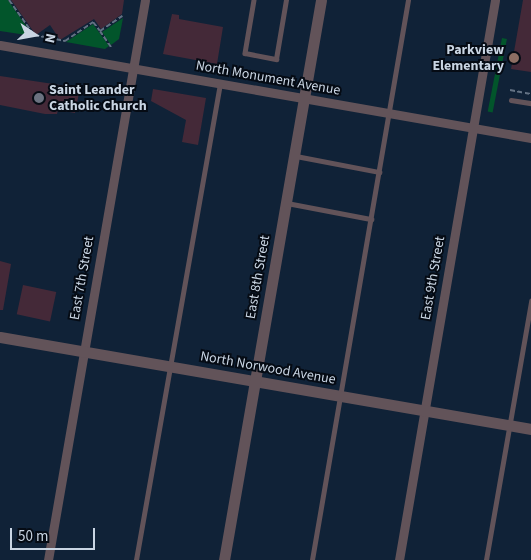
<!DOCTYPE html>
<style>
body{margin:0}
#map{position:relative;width:531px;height:560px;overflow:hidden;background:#102237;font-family:"Source Sans 3",sans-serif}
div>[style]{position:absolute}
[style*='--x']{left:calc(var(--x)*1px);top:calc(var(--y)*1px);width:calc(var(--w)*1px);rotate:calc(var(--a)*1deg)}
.green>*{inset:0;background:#02552b;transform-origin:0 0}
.building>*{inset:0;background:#442938;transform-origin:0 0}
.path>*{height:2px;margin-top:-1px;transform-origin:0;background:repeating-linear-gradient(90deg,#637284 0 5px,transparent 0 7.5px)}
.service>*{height:4.5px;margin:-2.25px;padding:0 2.25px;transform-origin:2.25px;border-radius:2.25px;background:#625359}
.minor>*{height:9px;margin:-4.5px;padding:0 4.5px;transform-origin:4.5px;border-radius:4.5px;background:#625359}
.tertiary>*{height:11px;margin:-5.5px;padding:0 5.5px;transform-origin:5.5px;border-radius:5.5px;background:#625359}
.dots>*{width:14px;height:14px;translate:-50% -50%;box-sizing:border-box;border:2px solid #050b14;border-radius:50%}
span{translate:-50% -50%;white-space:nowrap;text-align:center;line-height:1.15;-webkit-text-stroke:4px #050b14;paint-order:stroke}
.poi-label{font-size:14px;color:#c9d5e3;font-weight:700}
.right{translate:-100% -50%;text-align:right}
.left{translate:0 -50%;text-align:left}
.street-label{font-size:14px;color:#c9d5e3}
.north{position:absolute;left:10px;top:10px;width:50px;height:50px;-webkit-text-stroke:4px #050b14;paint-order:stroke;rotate:102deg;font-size:14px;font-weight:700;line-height:20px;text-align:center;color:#c9d5e3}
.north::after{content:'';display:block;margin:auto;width:18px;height:22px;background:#c9d5e3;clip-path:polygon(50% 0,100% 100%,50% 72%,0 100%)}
.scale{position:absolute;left:10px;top:528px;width:85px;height:22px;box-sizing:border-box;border:2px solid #c9d5e3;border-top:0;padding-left:6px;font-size:15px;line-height:18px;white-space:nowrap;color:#c9d5e3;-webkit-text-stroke:4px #050b14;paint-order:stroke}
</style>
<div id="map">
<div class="green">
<i style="clip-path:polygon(0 0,8px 0,33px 36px,0 31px)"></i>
<i style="clip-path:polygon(123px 18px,119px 39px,111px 45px,102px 32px)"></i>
<i style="clip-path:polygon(93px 24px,109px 46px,105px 49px,66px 42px)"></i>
<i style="left:502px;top:38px;width:5px;height:75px;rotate:11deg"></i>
</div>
<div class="building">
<i style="clip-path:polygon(11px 0,124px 0,122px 14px,101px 29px,94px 19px,60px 40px,50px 25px,36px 35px)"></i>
<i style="clip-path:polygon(523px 0,531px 0,531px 72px,511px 69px)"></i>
<i style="clip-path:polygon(172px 14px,179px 15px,179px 19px,223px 27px,217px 64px,163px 54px)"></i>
<i style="clip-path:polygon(0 76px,67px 86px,66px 90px,79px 93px,75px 113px,58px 110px,57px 114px,45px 114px,0 105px)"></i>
<i style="clip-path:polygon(153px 89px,206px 98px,198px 145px,182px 142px,186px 120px,151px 101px)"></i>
<i style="clip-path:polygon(0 261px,11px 264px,3px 310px,0 310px)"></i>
<i style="left:23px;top:285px;width:34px;height:30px;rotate:12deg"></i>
</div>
<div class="path">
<i style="--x:9;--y:0;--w:43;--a:54.5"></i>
<i style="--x:34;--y:35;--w:32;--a:11"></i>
<i style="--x:65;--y:41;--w:34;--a:-34"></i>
<i style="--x:93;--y:22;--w:11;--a:52"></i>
<i style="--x:111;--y:47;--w:19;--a:-125"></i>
<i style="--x:100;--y:31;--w:27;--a:-34"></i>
<i style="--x:510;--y:90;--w:21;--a:11"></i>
</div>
<div class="service">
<i style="--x:254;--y:0;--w:54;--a:99.6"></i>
<i style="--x:245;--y:53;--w:32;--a:11"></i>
<i style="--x:276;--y:59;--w:60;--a:-80.4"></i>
<i style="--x:511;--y:100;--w:20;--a:9"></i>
<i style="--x:296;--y:156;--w:85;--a:10.9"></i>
<i style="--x:287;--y:203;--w:86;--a:10.8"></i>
<i style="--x:136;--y:560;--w:483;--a:-80"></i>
<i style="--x:312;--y:560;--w:568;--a:-80.27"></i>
<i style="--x:486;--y:560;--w:263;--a:-80.1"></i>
</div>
<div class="minor">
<i style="--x:0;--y:45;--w:539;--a:9.93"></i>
<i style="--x:48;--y:560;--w:568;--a:-80.17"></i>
<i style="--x:399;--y:560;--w:568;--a:-80.27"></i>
</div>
<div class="tertiary">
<i style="--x:0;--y:337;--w:539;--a:9.83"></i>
<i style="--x:224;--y:560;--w:568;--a:-80.17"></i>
</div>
<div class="dots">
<i style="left:514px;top:58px;background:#8d6e63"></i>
<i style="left:39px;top:98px;background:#6b7280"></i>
</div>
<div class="poi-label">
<span class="right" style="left:504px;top:58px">Parkview<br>Elementary</span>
<span class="left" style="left:49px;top:98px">Saint Leander<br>Catholic Church</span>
</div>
<div class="street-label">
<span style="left:268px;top:78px;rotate:10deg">North Monument Avenue</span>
<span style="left:258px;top:277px;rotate:-80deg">East 8th Street</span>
<span style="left:82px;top:278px;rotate:-80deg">East 7th Street</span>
<span style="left:433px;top:278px;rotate:-80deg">East 9th Street</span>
<span style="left:268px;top:368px;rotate:10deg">North Norwood Avenue</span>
</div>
<div class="north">N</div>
<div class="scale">50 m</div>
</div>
